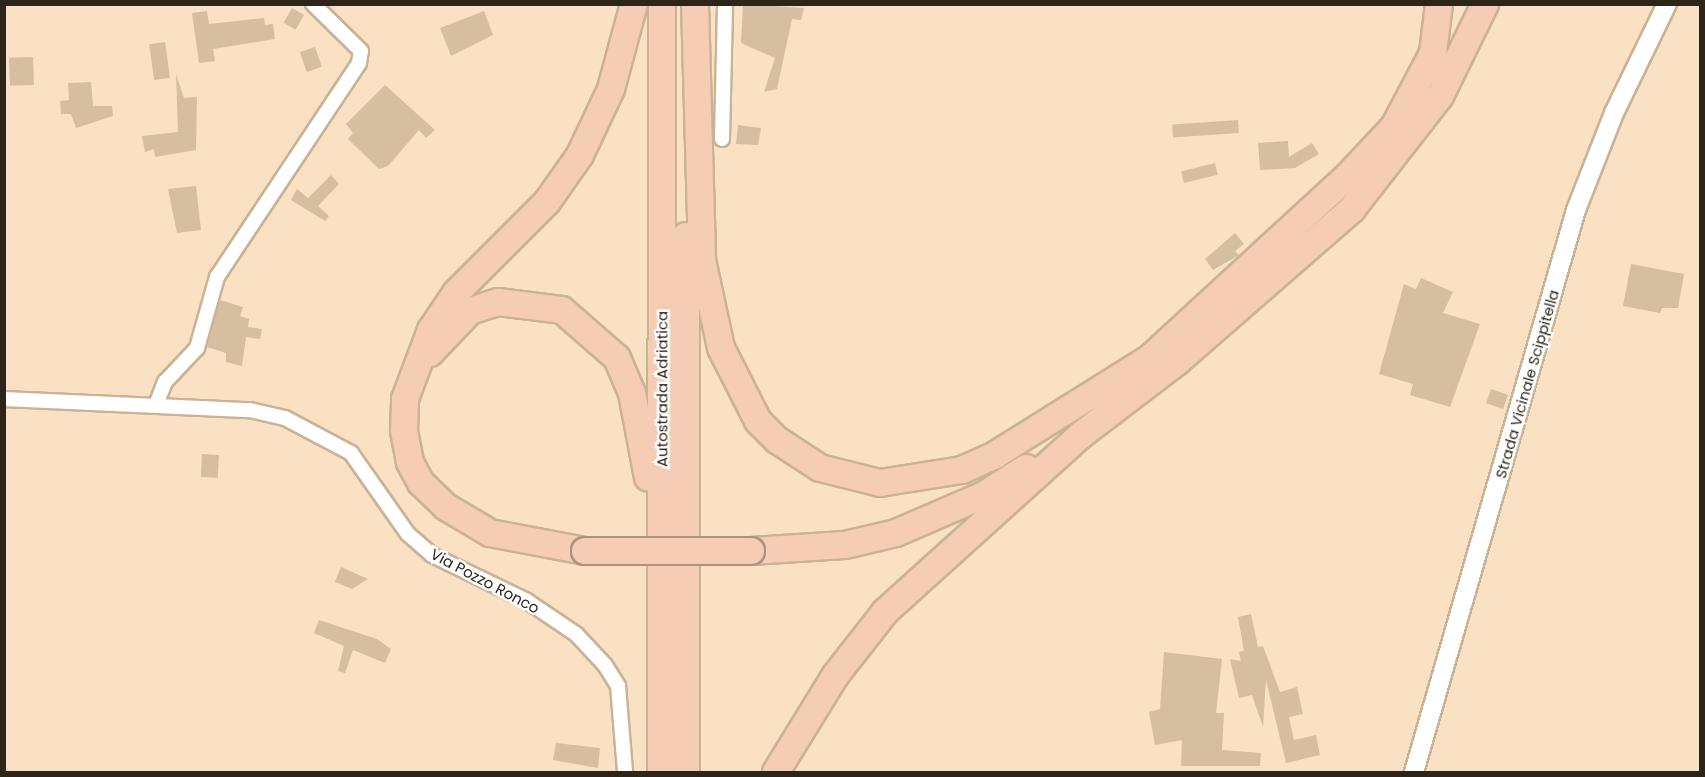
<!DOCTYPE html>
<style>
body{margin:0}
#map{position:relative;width:1705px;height:777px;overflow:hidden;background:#fae1c4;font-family:Poppins,sans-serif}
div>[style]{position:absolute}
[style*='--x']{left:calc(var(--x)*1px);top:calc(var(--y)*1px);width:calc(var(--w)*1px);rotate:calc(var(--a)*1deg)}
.building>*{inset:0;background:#d6bea1;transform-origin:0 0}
.roads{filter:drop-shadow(2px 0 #cab296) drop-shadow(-2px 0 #cab296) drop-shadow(0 2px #cab296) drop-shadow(0 -2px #cab296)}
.minor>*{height:14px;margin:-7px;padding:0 7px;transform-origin:7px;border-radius:7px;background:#fff}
.tertiary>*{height:18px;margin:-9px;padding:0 9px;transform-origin:9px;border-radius:9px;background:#fff}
.motorway>*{height:26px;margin:-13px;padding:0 13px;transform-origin:13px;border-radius:13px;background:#f4cdb4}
.bridges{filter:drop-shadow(2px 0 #af927e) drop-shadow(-2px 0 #af927e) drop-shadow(0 2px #af927e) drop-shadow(0 -2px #af927e)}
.motorway-bridge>*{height:26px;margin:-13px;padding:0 13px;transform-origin:13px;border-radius:13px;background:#f4cdb4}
span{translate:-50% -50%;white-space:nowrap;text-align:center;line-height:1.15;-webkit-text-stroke:5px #fff;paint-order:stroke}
.street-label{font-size:15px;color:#2e251a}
.frame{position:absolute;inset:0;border:6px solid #2e251a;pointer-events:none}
</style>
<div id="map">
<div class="building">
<i style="clip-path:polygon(743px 4px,804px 8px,801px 20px,792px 19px,777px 89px,764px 92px,775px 58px,741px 43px)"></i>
<i style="left:292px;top:8px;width:14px;height:17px;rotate:30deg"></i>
<i style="clip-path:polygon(207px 11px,209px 24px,264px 18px,265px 25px,273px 24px,275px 39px,213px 49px,215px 61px,199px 63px,192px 13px)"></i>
<i style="clip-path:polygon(484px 11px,493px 35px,451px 56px,440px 28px)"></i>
<i style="left:165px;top:42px;width:36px;height:16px;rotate:82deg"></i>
<i style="left:315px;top:47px;width:21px;height:16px;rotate:71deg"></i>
<i style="left:33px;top:57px;width:28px;height:24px;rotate:88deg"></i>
<i style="clip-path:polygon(176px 74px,184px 98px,197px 97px,196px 150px,155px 157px,154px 149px,145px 152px,142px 136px,178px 132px)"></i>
<i style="clip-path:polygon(91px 82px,93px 106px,112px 106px,113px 116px,76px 128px,71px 114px,61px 114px,60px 101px,69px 100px,68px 83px)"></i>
<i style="clip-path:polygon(385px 85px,435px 130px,426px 138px,419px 130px,388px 166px,379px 169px,348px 139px,353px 133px,346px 124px)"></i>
<i style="left:1238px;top:120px;width:13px;height:66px;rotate:86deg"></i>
<i style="clip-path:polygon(738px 125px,761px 128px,758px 145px,736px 144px)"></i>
<i style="clip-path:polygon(1288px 141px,1289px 157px,1312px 143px,1319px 154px,1295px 168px,1260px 170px,1258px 143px)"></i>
<i style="left:1215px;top:163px;width:12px;height:35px;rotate:76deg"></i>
<i style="clip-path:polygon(331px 175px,339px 184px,318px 206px,329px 216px,325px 221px,291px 200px,297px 189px,308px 198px)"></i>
<i style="clip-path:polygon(196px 186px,201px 230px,177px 233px,168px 189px)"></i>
<i style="clip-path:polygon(1235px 233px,1244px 244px,1235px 251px,1239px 255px,1213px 270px,1205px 259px)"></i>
<i style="clip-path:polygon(1631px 264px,1684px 274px,1678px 308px,1662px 308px,1660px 313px,1623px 306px)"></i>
<i style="clip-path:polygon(1421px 278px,1453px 292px,1443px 313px,1480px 324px,1450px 407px,1410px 395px,1413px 384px,1379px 374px,1404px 284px,1416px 289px)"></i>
<i style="clip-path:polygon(220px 300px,243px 307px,240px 316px,249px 319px,248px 327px,262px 329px,260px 339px,246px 337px,242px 366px,226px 362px,226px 353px,207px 347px)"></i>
<i style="left:1491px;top:389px;width:18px;height:15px;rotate:19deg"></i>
<i style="left:202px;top:454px;width:17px;height:23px;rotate:3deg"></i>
<i style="clip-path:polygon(341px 567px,368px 579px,352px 589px,335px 582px)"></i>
<i style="clip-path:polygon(1251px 614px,1258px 647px,1263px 646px,1280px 692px,1297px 687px,1303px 714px,1289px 717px,1294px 740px,1316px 735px,1320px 755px,1286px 763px,1266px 680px,1263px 727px,1252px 695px,1239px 698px,1230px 659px,1241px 661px,1239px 652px,1244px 651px,1238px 617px)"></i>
<i style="clip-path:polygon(319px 620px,377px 639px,391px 649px,385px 663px,353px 650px,345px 673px,338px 671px,344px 646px,314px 633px)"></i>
<i style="clip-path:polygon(1164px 652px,1222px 659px,1216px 713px,1224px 713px,1222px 750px,1261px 753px,1260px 766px,1181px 766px,1182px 740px,1155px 745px,1149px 712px,1160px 709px)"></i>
<i style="clip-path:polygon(556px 743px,600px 748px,598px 768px,553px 760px)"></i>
</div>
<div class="roads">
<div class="minor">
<i style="--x:722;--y:139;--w:135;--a:-88.7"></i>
<i style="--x:4;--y:399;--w:246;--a:2.6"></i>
<i style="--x:250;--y:410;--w:36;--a:13"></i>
<i style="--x:285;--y:418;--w:75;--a:27.9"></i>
<i style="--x:351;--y:453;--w:99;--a:54.9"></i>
<i style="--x:408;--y:534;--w:32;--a:41"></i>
<i style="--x:432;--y:555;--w:106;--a:25.8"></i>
<i style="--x:527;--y:601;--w:59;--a:34"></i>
<i style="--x:576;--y:634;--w:42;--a:46.9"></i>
<i style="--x:605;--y:665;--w:25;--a:58"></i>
<i style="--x:618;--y:686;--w:86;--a:85.3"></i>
<i style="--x:156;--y:405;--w:25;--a:-69"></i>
<i style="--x:165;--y:382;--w:47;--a:-46.7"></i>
<i style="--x:197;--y:348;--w:74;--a:-74.3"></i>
<i style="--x:217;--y:277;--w:257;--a:-56.4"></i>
<i style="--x:359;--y:63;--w:12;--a:-81"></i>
<i style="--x:361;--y:51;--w:67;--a:-135.6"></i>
</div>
<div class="tertiary">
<i style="--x:1414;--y:772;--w:585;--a:-73.92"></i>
<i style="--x:1576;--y:210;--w:104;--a:-68.6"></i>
<i style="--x:1614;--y:113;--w:121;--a:-64.1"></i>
</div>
<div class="motorway">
<i style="--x:695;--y:4;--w:256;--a:88.4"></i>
<i style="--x:702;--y:260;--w:90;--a:77.8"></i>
<i style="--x:721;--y:348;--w:82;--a:63.1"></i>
<i style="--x:758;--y:421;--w:27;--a:45"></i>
<i style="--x:777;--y:440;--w:51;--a:33.1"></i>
<i style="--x:820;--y:468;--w:62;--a:14"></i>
<i style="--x:880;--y:483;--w:83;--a:-9"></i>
<i style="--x:962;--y:470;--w:36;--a:-24"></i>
<i style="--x:995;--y:455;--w:183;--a:-32"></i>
<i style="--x:1150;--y:358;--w:268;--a:-42.6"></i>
<i style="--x:1347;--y:177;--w:69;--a:-46.8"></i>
<i style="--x:1394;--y:127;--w:84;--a:-62.2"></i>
<i style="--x:1433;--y:53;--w:49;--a:-83"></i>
<i style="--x:686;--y:236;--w:536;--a:90"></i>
<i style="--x:430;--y:353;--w:58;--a:-46.4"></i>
<i style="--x:470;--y:311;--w:29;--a:-18"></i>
<i style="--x:498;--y:302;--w:64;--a:7.1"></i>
<i style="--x:562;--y:310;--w:73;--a:41.1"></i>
<i style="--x:617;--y:358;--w:38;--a:67"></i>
<i style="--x:632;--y:393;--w:86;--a:79.3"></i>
<i style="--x:585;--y:551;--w:97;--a:-169.3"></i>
<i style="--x:490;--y:533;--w:51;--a:-149.4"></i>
<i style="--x:446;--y:507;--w:35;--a:-136"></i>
<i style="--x:421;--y:483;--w:24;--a:-118"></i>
<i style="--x:410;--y:462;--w:32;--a:-101"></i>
<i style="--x:404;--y:431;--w:32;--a:-88"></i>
<i style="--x:405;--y:399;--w:74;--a:-69.4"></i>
<i style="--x:431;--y:330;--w:45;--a:-56"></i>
<i style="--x:456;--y:293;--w:129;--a:-45"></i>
<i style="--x:547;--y:202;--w:57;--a:-54.9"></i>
<i style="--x:580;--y:155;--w:73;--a:-64.8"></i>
<i style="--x:611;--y:89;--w:88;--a:-74.9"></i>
<i style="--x:751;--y:551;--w:94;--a:-3.7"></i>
<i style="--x:845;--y:545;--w:52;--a:-13.2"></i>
<i style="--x:896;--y:533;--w:96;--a:-23.4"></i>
<i style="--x:984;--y:495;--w:50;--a:-32.7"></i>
<i style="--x:661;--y:772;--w:768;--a:-89.93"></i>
<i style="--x:776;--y:772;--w:113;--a:-58.4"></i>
<i style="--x:835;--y:676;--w:81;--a:-52"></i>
<i style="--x:885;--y:612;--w:264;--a:-42.1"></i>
<i style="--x:1081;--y:435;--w:122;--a:-37.3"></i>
<i style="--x:1178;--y:361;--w:231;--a:-41.1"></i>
<i style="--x:1352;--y:209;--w:143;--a:-52.1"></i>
<i style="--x:1440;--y:96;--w:102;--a:-63.9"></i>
</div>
</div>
<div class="bridges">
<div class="motorway-bridge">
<i style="--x:585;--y:551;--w:166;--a:0"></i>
</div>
</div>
<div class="street-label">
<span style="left:1527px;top:384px;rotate:-74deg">Strada Vicinale Scippitella</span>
<span style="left:662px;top:389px;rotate:-90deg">Autostrada Adriatica</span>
<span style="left:485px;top:581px;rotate:28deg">Via Pozzo Ronco</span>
</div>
<div class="frame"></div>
</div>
